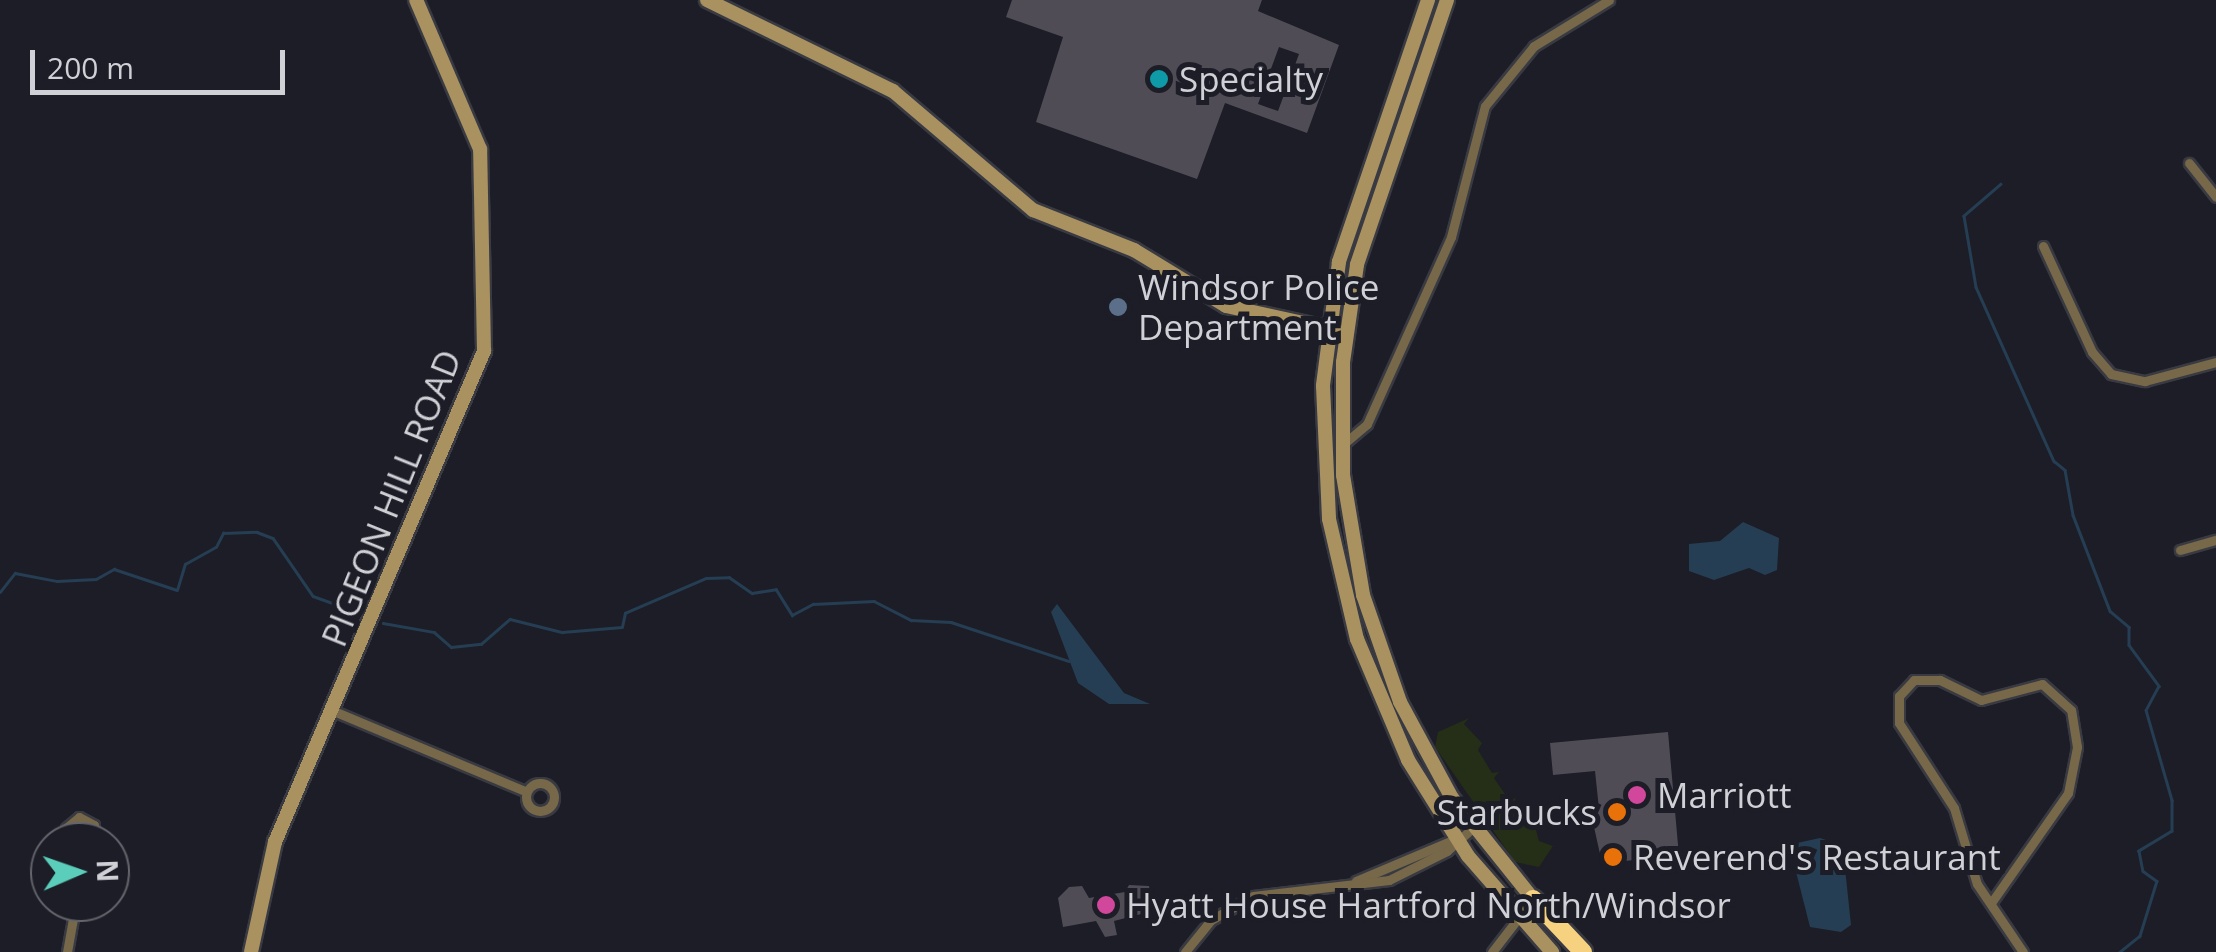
<!DOCTYPE html>
<style>
body{margin:0}
#map{position:relative;width:2216px;height:952px;overflow:hidden;background:#1c1d26;font-family:"Open Sans",sans-serif}
div>[style]{position:absolute}
[style*='--x']{left:calc(var(--x)*1px);top:calc(var(--y)*1px);width:calc(var(--w)*1px);rotate:calc(var(--a)*1deg)}
.green>*{inset:0;background:#252e16}
.water>*{inset:0;background:#253e53}
.stream>*{height:2.5px;margin:-1.25px;padding:0 1.25px;transform-origin:1.25px;border-radius:1.25px;background:#253e53}
.building>*{inset:0;background:#4f4c56}
.roads{filter:drop-shadow(2px 0 #393a42) drop-shadow(-2px 0 #393a42) drop-shadow(0 2px #393a42) drop-shadow(0 -2px #393a42)}
.street>*{height:9px;margin:-4.5px;padding:0 4.5px;transform-origin:4.5px;border-radius:4.5px;background:#766849}
.street>.ring{margin:-4.5px;padding:0;box-sizing:content-box;background:none;border:9px solid #766849;border-radius:50%}
.secondary>*{height:14px;margin:-7px;padding:0 7px;transform-origin:7px;border-radius:7px;background:#a99260}
.highway>*{height:18px;margin:-9px;padding:0 9px;transform-origin:9px;border-radius:9px;background:#f5d180}
.dots>*{width:28px;height:28px;translate:-50% -50%;box-sizing:border-box;border:5px solid #1c1d26;border-radius:50%}
span{translate:-50% -50%;white-space:nowrap;text-align:center;line-height:1.15;-webkit-text-stroke:10px #1c1d26;paint-order:stroke}
.poi-label{font-size:35px;color:#d0d1d6}
.left{translate:0 -50%;text-align:left}
.right{translate:-100% -50%;text-align:right}
.street-label{font-size:35px;color:#d0d1d6}
.north{position:absolute;left:30px;top:822px;width:100px;height:100px;box-sizing:border-box;background:#1c1d26;border:2px solid #64656c;border-radius:50%;rotate:88deg;font-size:28px;font-weight:700;line-height:40px;text-align:center;color:#d0d1d6}
.north::after{content:'';display:block;margin:auto;width:35px;height:45px;background:#5bcebb;clip-path:polygon(50% 0,100% 100%,50% 72%,0 100%)}
.scale{position:absolute;left:30px;top:50px;width:255px;height:45px;box-sizing:border-box;border:5px solid #d0d1d6;border-top:0;padding-left:12px;font-size:30px;line-height:35px;white-space:nowrap;color:#d0d1d6;-webkit-text-stroke:8px #1c1d26;paint-order:stroke}
</style>
<div id="map">
<div class="green">
<i style="clip-path:polygon(1469px 718px,1464px 724px,1482px 743px,1478px 750px,1492px 773px,1499px 772px,1494px 778px,1509px 800px,1516px 798px,1512px 805px,1528px 826px,1534px 823px,1539px 841px,1553px 846px,1539px 867px,1515px 862px,1435px 747px,1438px 732px)"></i>
</div>
<div class="water">
<i style="clip-path:polygon(1743px 522px,1779px 538px,1777px 570px,1765px 575px,1749px 568px,1714px 580px,1689px 571px,1689px 544px,1720px 541px)"></i>
<i style="clip-path:polygon(1057px 604px,1124px 693px,1150px 704px,1109px 704px,1078px 683px,1051px 612px)"></i>
<i style="clip-path:polygon(1820px 838px,1832px 842px,1845px 868px,1851px 925px,1841px 932px,1810px 927px,1794px 864px,1797px 843px)"></i>
</div>
<div class="stream">
<i style="--x:2001;--y:184;--w:49;--a:139.1"></i>
<i style="--x:1964;--y:216;--w:72;--a:80.4"></i>
<i style="--x:1976;--y:287;--w:191;--a:65.9"></i>
<i style="--x:2054;--y:461;--w:14;--a:39"></i>
<i style="--x:2065;--y:470;--w:46;--a:79.9"></i>
<i style="--x:2073;--y:515;--w:103;--a:68.9"></i>
<i style="--x:2110;--y:611;--w:25;--a:40"></i>
<i style="--x:2129;--y:627;--w:18;--a:90"></i>
<i style="--x:2129;--y:645;--w:51;--a:53.8"></i>
<i style="--x:2159;--y:686;--w:27;--a:118"></i>
<i style="--x:2146;--y:710;--w:94;--a:73.9"></i>
<i style="--x:2172;--y:800;--w:31;--a:90"></i>
<i style="--x:2172;--y:831;--w:39;--a:149"></i>
<i style="--x:2139;--y:851;--w:20;--a:79"></i>
<i style="--x:2143;--y:871;--w:17;--a:36"></i>
<i style="--x:2157;--y:881;--w:58;--a:107.2"></i>
<i style="--x:2140;--y:936;--w:26;--a:141"></i>
<i style="--x:0;--y:592;--w:24;--a:-52"></i>
<i style="--x:15;--y:573;--w:43;--a:10.8"></i>
<i style="--x:57;--y:581;--w:39;--a:-3"></i>
<i style="--x:96;--y:579;--w:21;--a:-29"></i>
<i style="--x:114;--y:569;--w:66;--a:18.4"></i>
<i style="--x:177;--y:590;--w:27;--a:-73"></i>
<i style="--x:185;--y:564;--w:35;--a:-29"></i>
<i style="--x:216;--y:547;--w:16;--a:-63"></i>
<i style="--x:223;--y:533;--w:34;--a:-2"></i>
<i style="--x:257;--y:532;--w:17;--a:21"></i>
<i style="--x:273;--y:538;--w:70;--a:55.4"></i>
<i style="--x:313;--y:596;--w:53;--a:19.8"></i>
<i style="--x:383;--y:623;--w:52;--a:10"></i>
<i style="--x:434;--y:632;--w:23;--a:41"></i>
<i style="--x:451;--y:647;--w:30;--a:-6"></i>
<i style="--x:481;--y:644;--w:38;--a:-41"></i>
<i style="--x:510;--y:619;--w:54;--a:14"></i>
<i style="--x:562;--y:632;--w:60;--a:-4.8"></i>
<i style="--x:622;--y:627;--w:14;--a:-78"></i>
<i style="--x:625;--y:613;--w:88;--a:-23.4"></i>
<i style="--x:706;--y:578;--w:23;--a:-2"></i>
<i style="--x:729;--y:577;--w:28;--a:35"></i>
<i style="--x:752;--y:593;--w:24;--a:-9"></i>
<i style="--x:776;--y:589;--w:31;--a:58"></i>
<i style="--x:792;--y:615;--w:24;--a:-28"></i>
<i style="--x:813;--y:604;--w:61;--a:-2.8"></i>
<i style="--x:874;--y:601;--w:42;--a:27.2"></i>
<i style="--x:911;--y:620;--w:40;--a:2.9"></i>
<i style="--x:951;--y:622;--w:124;--a:18.3"></i>
</div>
<div class="building">
<i style="clip-path:polygon(evenodd,1012px 0,1262px 0,1258px 11px,1339px 45px,1307px 133px,1225px 103px,1197px 179px,1036px 122px,1063px 37px,1006px 17px,1012px 0,1279px 47px,1299px 54px,1278px 111px,1258px 104px,1279px 47px)"></i>
<i style="clip-path:polygon(1668px 732px,1679px 856px,1602px 863px,1592px 818px,1599px 809px,1595px 771px,1553px 775px,1550px 743px)"></i>
<i style="clip-path:polygon(1129px 885px,1149px 886px,1153px 911px,1114px 921px,1117px 935px,1105px 937px,1096px 921px,1063px 927px,1058px 898px,1069px 887px,1082px 886px,1089px 898px,1125px 892px)"></i>
</div>
<div class="roads">
<div class="street">
<i style="--x:2189;--y:163;--w:43;--a:51.5"></i>
<i style="--x:2043;--y:246;--w:117;--a:65.2"></i>
<i style="--x:2092;--y:352;--w:29;--a:49"></i>
<i style="--x:2111;--y:374;--w:35;--a:12"></i>
<i style="--x:2145;--y:381;--w:73;--a:-15"></i>
<i style="--x:1341;--y:446;--w:34;--a:-40"></i>
<i style="--x:1367;--y:424;--w:205;--a:-65.8"></i>
<i style="--x:1451;--y:237;--w:135;--a:-75.5"></i>
<i style="--x:1485;--y:106;--w:77;--a:-50.8"></i>
<i style="--x:1534;--y:46;--w:88;--a:-31.5"></i>
<i style="--x:2180;--y:550;--w:37;--a:-16"></i>
<i style="--x:336;--y:712;--w:207;--a:22.7"></i>
<i class="ring" style="left:526px;top:783px;width:19px;height:19px"></i>
<i style="--x:69;--y:842;--w:14;--a:-102"></i>
<i style="--x:66;--y:828;--w:17;--a:-40"></i>
<i style="--x:79;--y:817;--w:17;--a:28"></i>
<i style="--x:94;--y:825;--w:17;--a:97"></i>
<i style="--x:1356;--y:881;--w:108;--a:-23"></i>
<i style="--x:1991;--y:903;--w:134;--a:-55"></i>
<i style="--x:2068;--y:793;--w:47;--a:-78.9"></i>
<i style="--x:2077;--y:747;--w:37;--a:-99"></i>
<i style="--x:2071;--y:710;--w:39;--a:-138"></i>
<i style="--x:2042;--y:684;--w:63;--a:165.3"></i>
<i style="--x:1981;--y:700;--w:46;--a:-154"></i>
<i style="--x:1940;--y:680;--w:26;--a:180"></i>
<i style="--x:1914;--y:680;--w:22;--a:133"></i>
<i style="--x:1899;--y:696;--w:27;--a:90"></i>
<i style="--x:1899;--y:723;--w:101;--a:57.1"></i>
<i style="--x:1954;--y:808;--w:79;--a:73.2"></i>
<i style="--x:1977;--y:884;--w:82;--a:55.9"></i>
<i style="--x:67;--y:952;--w:51;--a:-79.8"></i>
<i style="--x:1185;--y:952;--w:41;--a:-50.9"></i>
<i style="--x:1211;--y:920;--w:48;--a:-29.7"></i>
<i style="--x:1253;--y:896;--w:137;--a:-6.7"></i>
<i style="--x:1389;--y:880;--w:65;--a:-26.6"></i>
<i style="--x:1447;--y:851;--w:36;--a:-42"></i>
<i style="--x:1492;--y:952;--w:67;--a:-52.3"></i>
</div>
<div class="secondary">
<i style="--x:707;--y:0;--w:207;--a:26.1"></i>
<i style="--x:893;--y:91;--w:184;--a:40.4"></i>
<i style="--x:1033;--y:210;--w:109;--a:21.6"></i>
<i style="--x:1134;--y:250;--w:108;--a:31.3"></i>
<i style="--x:1226;--y:306;--w:112;--a:12.4"></i>
<i style="--x:1428;--y:0;--w:277;--a:108.8"></i>
<i style="--x:1339;--y:262;--w:125;--a:97.4"></i>
<i style="--x:1323;--y:386;--w:133;--a:87.4"></i>
<i style="--x:1329;--y:519;--w:123;--a:76.9"></i>
<i style="--x:1357;--y:639;--w:131;--a:67.1"></i>
<i style="--x:1408;--y:760;--w:113;--a:58"></i>
<i style="--x:1468;--y:856;--w:128;--a:48.8"></i>
<i style="--x:1447;--y:0;--w:280;--a:108.8"></i>
<i style="--x:1357;--y:265;--w:98;--a:98.2"></i>
<i style="--x:1343;--y:362;--w:113;--a:90"></i>
<i style="--x:1343;--y:475;--w:122;--a:80.5"></i>
<i style="--x:1363;--y:595;--w:113;--a:70.9"></i>
<i style="--x:1400;--y:702;--w:109;--a:61.6"></i>
<i style="--x:1452;--y:798;--w:129;--a:51.3"></i>
<i style="--x:251;--y:952;--w:113;--a:-77.7"></i>
<i style="--x:275;--y:842;--w:534;--a:-66.94"></i>
<i style="--x:484;--y:351;--w:202;--a:-91.1"></i>
<i style="--x:480;--y:149;--w:162;--a:-113.2"></i>
</div>
<div class="highway">
<i style="--x:1533;--y:899;--w:73;--a:46.7"></i>
</div>
</div>
<div class="dots">
<i style="left:1159px;top:79px;background:#0f9aa8"></i>
<i style="left:1118px;top:307px;background:#5c6f8a"></i>
<i style="left:1637px;top:795px;background:#d1479c"></i>
<i style="left:1617px;top:812px;background:#e8710a"></i>
<i style="left:1613px;top:857px;background:#e8710a"></i>
<i style="left:1106px;top:905px;background:#d1479c"></i>
</div>
<div class="poi-label">
<span class="left" style="left:1179px;top:79px">Specialty</span>
<span class="left" style="left:1138px;top:307px">Windsor Police<br>Department</span>
<span class="left" style="left:1657px;top:795px">Marriott</span>
<span class="right" style="left:1597px;top:812px">Starbucks</span>
<span class="left" style="left:1633px;top:857px">Reverend's Restaurant</span>
<span class="left" style="left:1126px;top:905px">Hyatt House Hartford North/Windsor</span>
</div>
<div class="street-label">
<span style="left:391px;top:498px;rotate:-68deg">PIGEON HILL ROAD</span>
</div>
<div class="north">N</div>
<div class="scale">200 m</div>
</div>
